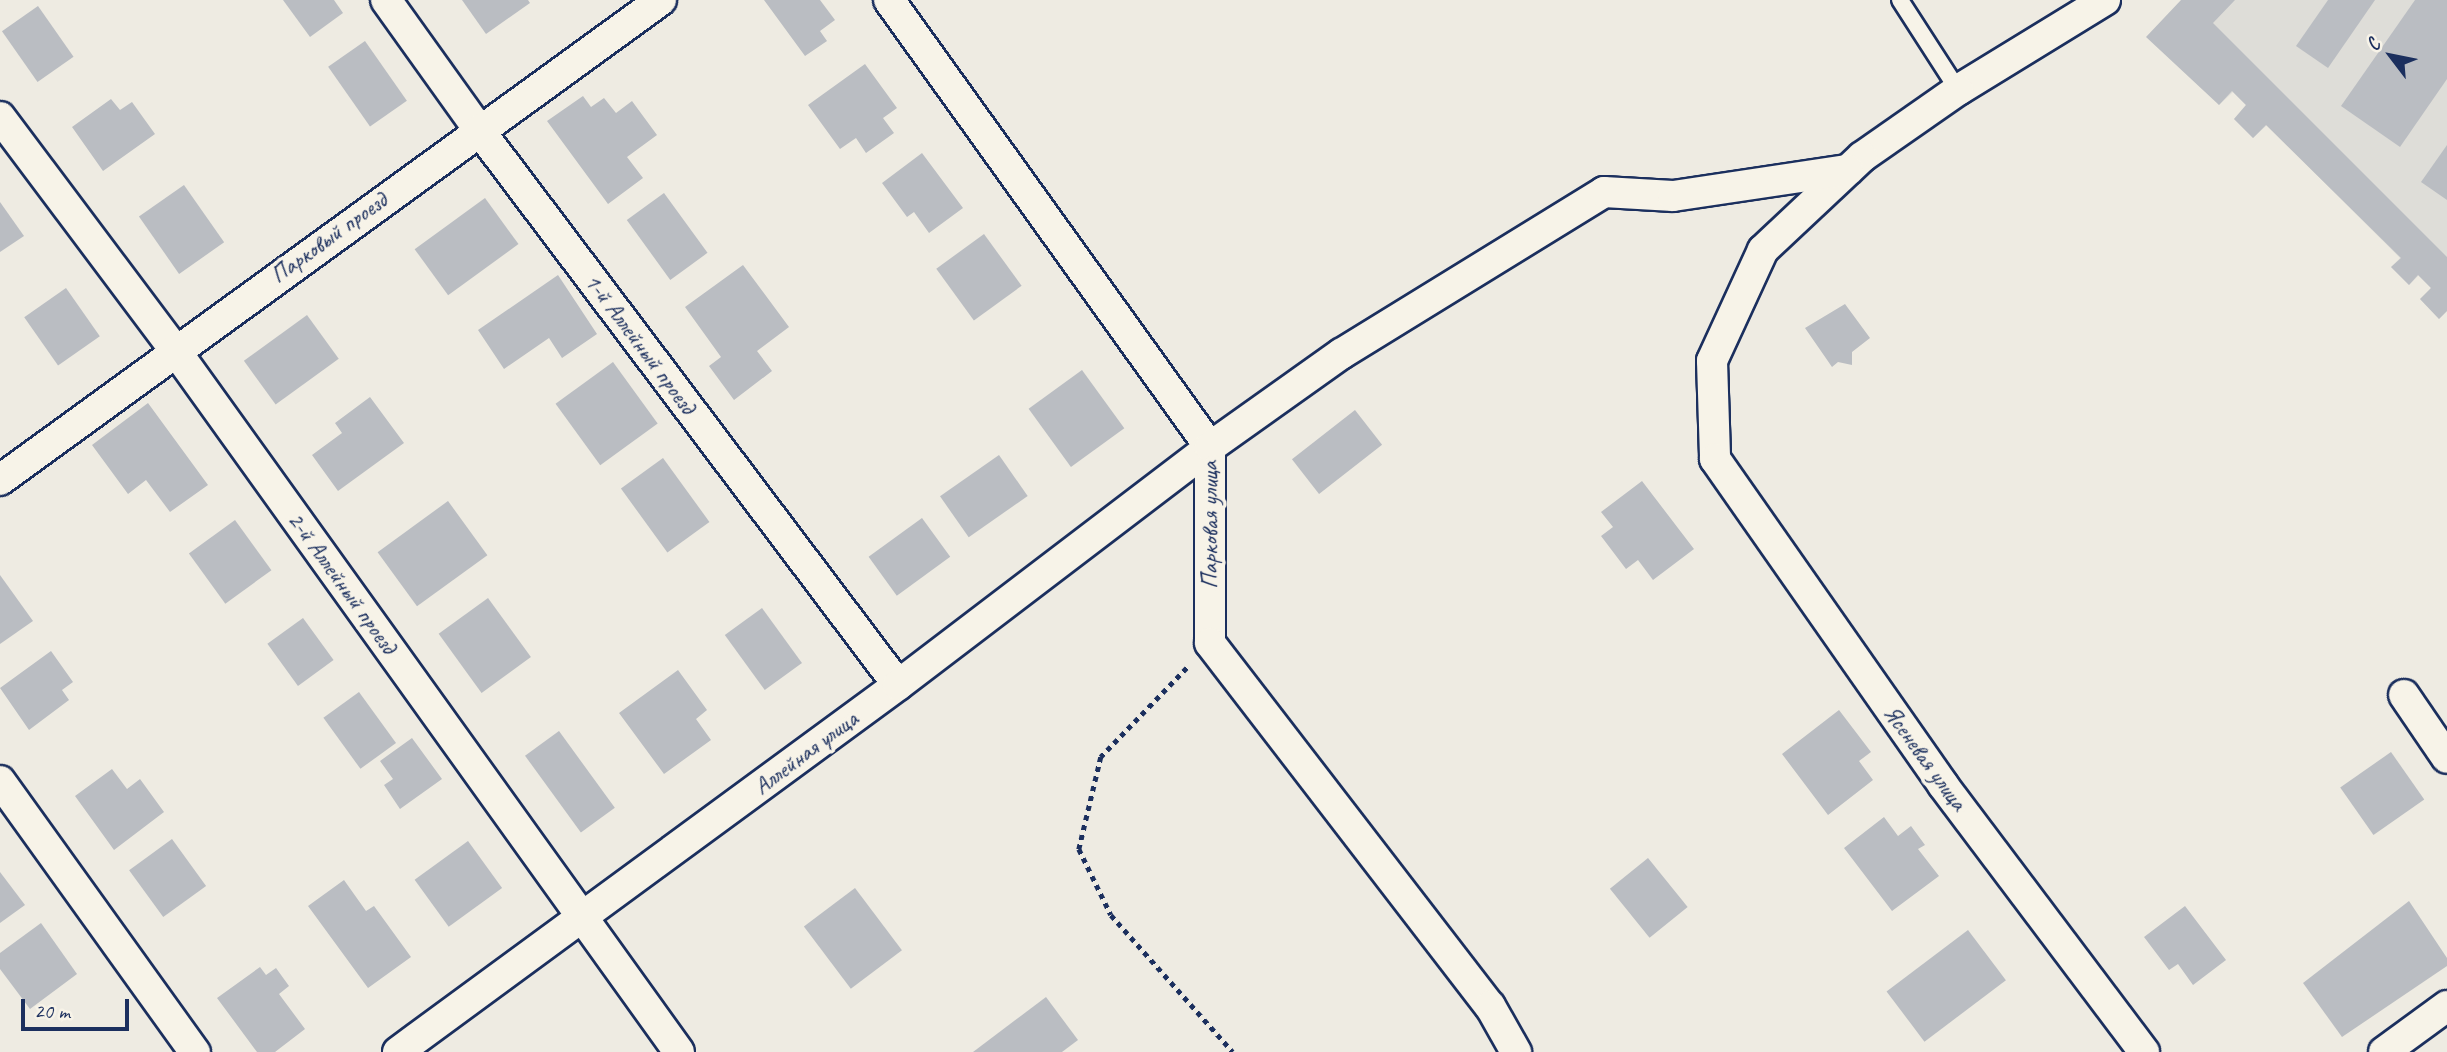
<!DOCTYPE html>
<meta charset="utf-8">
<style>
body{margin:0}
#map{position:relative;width:2447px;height:1052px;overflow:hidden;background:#eeebe2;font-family:Caveat,sans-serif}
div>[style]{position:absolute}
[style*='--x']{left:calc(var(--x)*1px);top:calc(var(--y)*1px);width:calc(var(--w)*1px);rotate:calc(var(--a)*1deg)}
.built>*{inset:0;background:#deddd8}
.building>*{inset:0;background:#babdc2;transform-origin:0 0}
.path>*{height:4.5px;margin-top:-2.25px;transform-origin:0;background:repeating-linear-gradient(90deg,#1b2f5e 0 5px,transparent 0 10px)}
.roads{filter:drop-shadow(2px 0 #1b2f5e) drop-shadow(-2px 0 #1b2f5e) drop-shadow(0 2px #1b2f5e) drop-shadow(0 -2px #1b2f5e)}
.lane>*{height:16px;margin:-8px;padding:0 8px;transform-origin:8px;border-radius:8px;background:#f7f3e8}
.street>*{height:30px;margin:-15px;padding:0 15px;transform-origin:15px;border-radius:15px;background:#f7f3e8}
span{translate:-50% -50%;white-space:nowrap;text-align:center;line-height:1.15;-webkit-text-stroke:7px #f7f3e8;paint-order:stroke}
.street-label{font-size:24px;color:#1b2f5e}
.north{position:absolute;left:2356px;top:21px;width:70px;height:70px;-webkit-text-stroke:5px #f7f3e8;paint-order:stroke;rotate:302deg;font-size:19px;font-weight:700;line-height:28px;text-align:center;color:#1b2f5e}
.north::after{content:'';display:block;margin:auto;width:24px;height:32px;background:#1b2f5e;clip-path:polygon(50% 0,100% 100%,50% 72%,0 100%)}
.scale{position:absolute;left:21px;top:999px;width:108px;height:32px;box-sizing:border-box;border:4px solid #1b2f5e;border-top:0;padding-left:9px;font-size:21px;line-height:24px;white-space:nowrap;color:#1b2f5e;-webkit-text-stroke:5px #f7f3e8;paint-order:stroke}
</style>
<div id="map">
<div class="built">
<i style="clip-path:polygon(2181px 0,2447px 0,2447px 311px,2439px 319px,2420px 299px,2431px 288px,2419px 275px,2409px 285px,2391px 267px,2400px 258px,2267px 125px,2253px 138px,2234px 119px,2246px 105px,2233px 92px,2219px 105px)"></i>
</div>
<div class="building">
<i style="clip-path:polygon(283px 0,334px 0,343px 13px,310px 37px)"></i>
<i style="clip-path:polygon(462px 0,528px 0,530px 3px,486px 34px)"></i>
<i style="clip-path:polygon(764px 0,820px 0,835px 20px,820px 31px,827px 41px,805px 56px)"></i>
<i style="clip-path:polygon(2181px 0,2235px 0,2213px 23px,2447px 257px,2447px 311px,2439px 319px,2420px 299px,2431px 288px,2418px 275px,2409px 285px,2391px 267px,2401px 258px,2266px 125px,2253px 138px,2234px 119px,2246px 105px,2232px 91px,2219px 105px,2146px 37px)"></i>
<i style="clip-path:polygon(2328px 0,2375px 0,2328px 68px,2296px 46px)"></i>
<i style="clip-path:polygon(2415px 0,2447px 0,2447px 79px,2400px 147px,2341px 106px)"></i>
<i style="left:38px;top:6px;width:62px;height:44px;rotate:55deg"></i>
<i style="left:365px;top:41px;width:73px;height:45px;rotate:55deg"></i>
<i style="clip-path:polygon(865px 64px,897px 108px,883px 118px,894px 133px,866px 153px,856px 138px,840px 149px,808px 105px)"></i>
<i style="clip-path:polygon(583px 96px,591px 107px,604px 98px,616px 113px,632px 101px,657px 135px,627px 157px,643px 178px,608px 204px,547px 121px)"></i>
<i style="clip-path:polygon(111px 99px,120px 110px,132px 102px,155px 134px,103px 171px,72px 127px)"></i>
<i style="clip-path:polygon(2447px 145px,2447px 200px,2421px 182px)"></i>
<i style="clip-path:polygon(922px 153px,963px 208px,929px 233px,914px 212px,907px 217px,882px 183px)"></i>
<i style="left:184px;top:185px;width:70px;height:55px;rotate:55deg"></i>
<i style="left:664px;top:193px;width:74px;height:46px;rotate:54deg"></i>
<i style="left:485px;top:198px;width:57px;height:87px;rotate:54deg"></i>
<i style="clip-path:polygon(0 202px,24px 236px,0 252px)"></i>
<i style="left:984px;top:234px;width:64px;height:59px;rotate:54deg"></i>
<i style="clip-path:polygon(743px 265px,789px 327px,757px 351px,772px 371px,734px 400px,709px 366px,721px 357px,685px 307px)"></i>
<i style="clip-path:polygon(558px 275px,597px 334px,562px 358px,549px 338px,504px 369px,478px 330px)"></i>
<i style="left:66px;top:288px;width:59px;height:51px;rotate:55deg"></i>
<i style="clip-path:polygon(1845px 304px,1870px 338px,1852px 352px,1852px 365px,1838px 362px,1832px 367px,1805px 328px)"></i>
<i style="left:307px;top:315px;width:54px;height:78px;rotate:54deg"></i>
<i style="left:613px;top:362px;width:76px;height:71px;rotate:54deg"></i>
<i style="left:1082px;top:370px;width:72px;height:66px;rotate:54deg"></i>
<i style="clip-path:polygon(370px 397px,404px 443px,338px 491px,312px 455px,342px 433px,335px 423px)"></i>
<i style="clip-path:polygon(148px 403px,208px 485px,170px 512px,146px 480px,128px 494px,92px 445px)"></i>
<i style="left:1355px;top:410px;width:44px;height:80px;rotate:52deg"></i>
<i style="left:999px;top:455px;width:50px;height:72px;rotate:55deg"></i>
<i style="left:663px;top:458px;width:79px;height:52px;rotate:54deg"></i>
<i style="clip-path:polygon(1642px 481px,1694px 549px,1653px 580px,1638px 560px,1626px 569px,1601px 536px,1613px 527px,1601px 512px)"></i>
<i style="left:448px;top:501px;width:67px;height:87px;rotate:54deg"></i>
<i style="left:922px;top:518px;width:48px;height:66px;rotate:54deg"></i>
<i style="left:235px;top:520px;width:62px;height:57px;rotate:54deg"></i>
<i style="clip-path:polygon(0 575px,33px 621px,0 644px)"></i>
<i style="left:488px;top:598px;width:73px;height:61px;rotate:54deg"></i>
<i style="left:762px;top:608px;width:68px;height:46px;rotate:54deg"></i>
<i style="left:303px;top:618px;width:52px;height:44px;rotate:54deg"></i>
<i style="clip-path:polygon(51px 651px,73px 682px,62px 690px,69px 700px,29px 730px,0 688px)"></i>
<i style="clip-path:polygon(678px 670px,707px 710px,696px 719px,711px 740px,664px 774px,619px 713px)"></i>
<i style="left:359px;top:692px;width:63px;height:44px;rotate:54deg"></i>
<i style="clip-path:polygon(1839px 710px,1871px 752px,1859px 761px,1873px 780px,1828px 815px,1782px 754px)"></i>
<i style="left:559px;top:731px;width:95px;height:42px;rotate:54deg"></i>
<i style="clip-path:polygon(412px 738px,442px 779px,400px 809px,384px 785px,393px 779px,380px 761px)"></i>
<i style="left:2391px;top:752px;width:58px;height:62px;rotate:55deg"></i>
<i style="clip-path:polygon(112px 769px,127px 789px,140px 779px,164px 812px,114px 850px,75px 796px)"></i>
<i style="clip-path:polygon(1884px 817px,1898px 836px,1911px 826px,1925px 845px,1918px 849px,1939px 876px,1892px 911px,1844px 848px)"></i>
<i style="left:172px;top:839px;width:58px;height:53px;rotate:54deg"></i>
<i style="left:468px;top:841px;width:58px;height:66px;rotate:54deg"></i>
<i style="left:1648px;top:858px;width:63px;height:49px;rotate:51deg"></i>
<i style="clip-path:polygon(0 872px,25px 905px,0 923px)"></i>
<i style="clip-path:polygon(344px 880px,366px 911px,374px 906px,411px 957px,368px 988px,308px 906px)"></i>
<i style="left:855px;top:888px;width:78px;height:64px;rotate:53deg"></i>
<i style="clip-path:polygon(2409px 901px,2447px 958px,2447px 966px,2342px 1037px,2303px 983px)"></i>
<i style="clip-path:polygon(2185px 906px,2226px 960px,2193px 985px,2178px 964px,2169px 970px,2144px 937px)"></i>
<i style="clip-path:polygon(41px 923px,77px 974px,30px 1009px,0 969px,0 953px)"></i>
<i style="left:1968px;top:930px;width:63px;height:102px;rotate:53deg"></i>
<i style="clip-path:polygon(260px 967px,266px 975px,276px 968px,289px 986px,279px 994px,305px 1029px,275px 1052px,257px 1052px,217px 998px)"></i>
<i style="clip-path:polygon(1046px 997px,1078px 1040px,1062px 1052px,973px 1052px)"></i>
</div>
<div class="path">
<i style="--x:1187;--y:668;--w:124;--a:134"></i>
<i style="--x:1101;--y:757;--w:95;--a:103.4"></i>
<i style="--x:1079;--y:849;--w:73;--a:64.1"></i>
<i style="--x:1111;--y:915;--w:183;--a:48.3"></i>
</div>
<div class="roads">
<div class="lane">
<i style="--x:1900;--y:0;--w:107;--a:57.2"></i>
</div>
<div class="street">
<i style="--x:386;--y:0;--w:160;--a:54.4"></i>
<i style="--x:479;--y:130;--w:695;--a:52.95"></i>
<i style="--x:889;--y:0;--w:550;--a:54.32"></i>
<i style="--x:1210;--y:447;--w:196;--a:90"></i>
<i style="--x:1210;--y:643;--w:458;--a:52.4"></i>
<i style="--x:1490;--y:1006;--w:53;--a:60.5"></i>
<i style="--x:2105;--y:0;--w:172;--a:148.5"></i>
<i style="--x:1958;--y:90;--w:117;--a:145.1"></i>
<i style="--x:1862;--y:157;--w:136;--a:136.8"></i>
<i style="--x:1763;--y:250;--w:122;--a:114.7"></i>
<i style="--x:1712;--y:361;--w:98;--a:88.2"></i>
<i style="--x:1715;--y:459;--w:398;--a:55"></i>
<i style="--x:1943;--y:785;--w:334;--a:53"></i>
<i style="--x:0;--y:117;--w:291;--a:53.1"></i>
<i style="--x:175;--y:350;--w:864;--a:54.32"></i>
<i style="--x:0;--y:480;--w:817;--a:-35.99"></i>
<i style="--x:2404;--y:695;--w:76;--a:55.7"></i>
<i style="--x:0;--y:781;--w:334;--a:54.3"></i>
<i style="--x:398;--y:1052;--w:620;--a:-36.28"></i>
<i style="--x:898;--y:685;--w:392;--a:-37.3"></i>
<i style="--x:1210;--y:447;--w:161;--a:-35.4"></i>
<i style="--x:1341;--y:354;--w:309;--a:-31.6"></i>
<i style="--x:1604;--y:192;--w:69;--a:3.3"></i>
<i style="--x:1673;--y:196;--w:177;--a:-8.5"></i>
<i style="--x:2384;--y:1052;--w:78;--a:-36.1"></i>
</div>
</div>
<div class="street-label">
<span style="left:329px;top:238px;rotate:-36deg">Парковый проезд</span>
<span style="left:640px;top:344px;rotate:53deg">1-й Аллейный проезд</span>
<span style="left:1210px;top:525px;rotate:-90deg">Парковая улица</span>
<span style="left:342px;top:583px;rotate:54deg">2-й Аллейный проезд</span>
<span style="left:806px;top:753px;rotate:-37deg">Аллейная улица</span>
<span style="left:1925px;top:758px;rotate:54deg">Ясеневая улица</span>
</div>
<div class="north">С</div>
<div class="scale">20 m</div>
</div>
